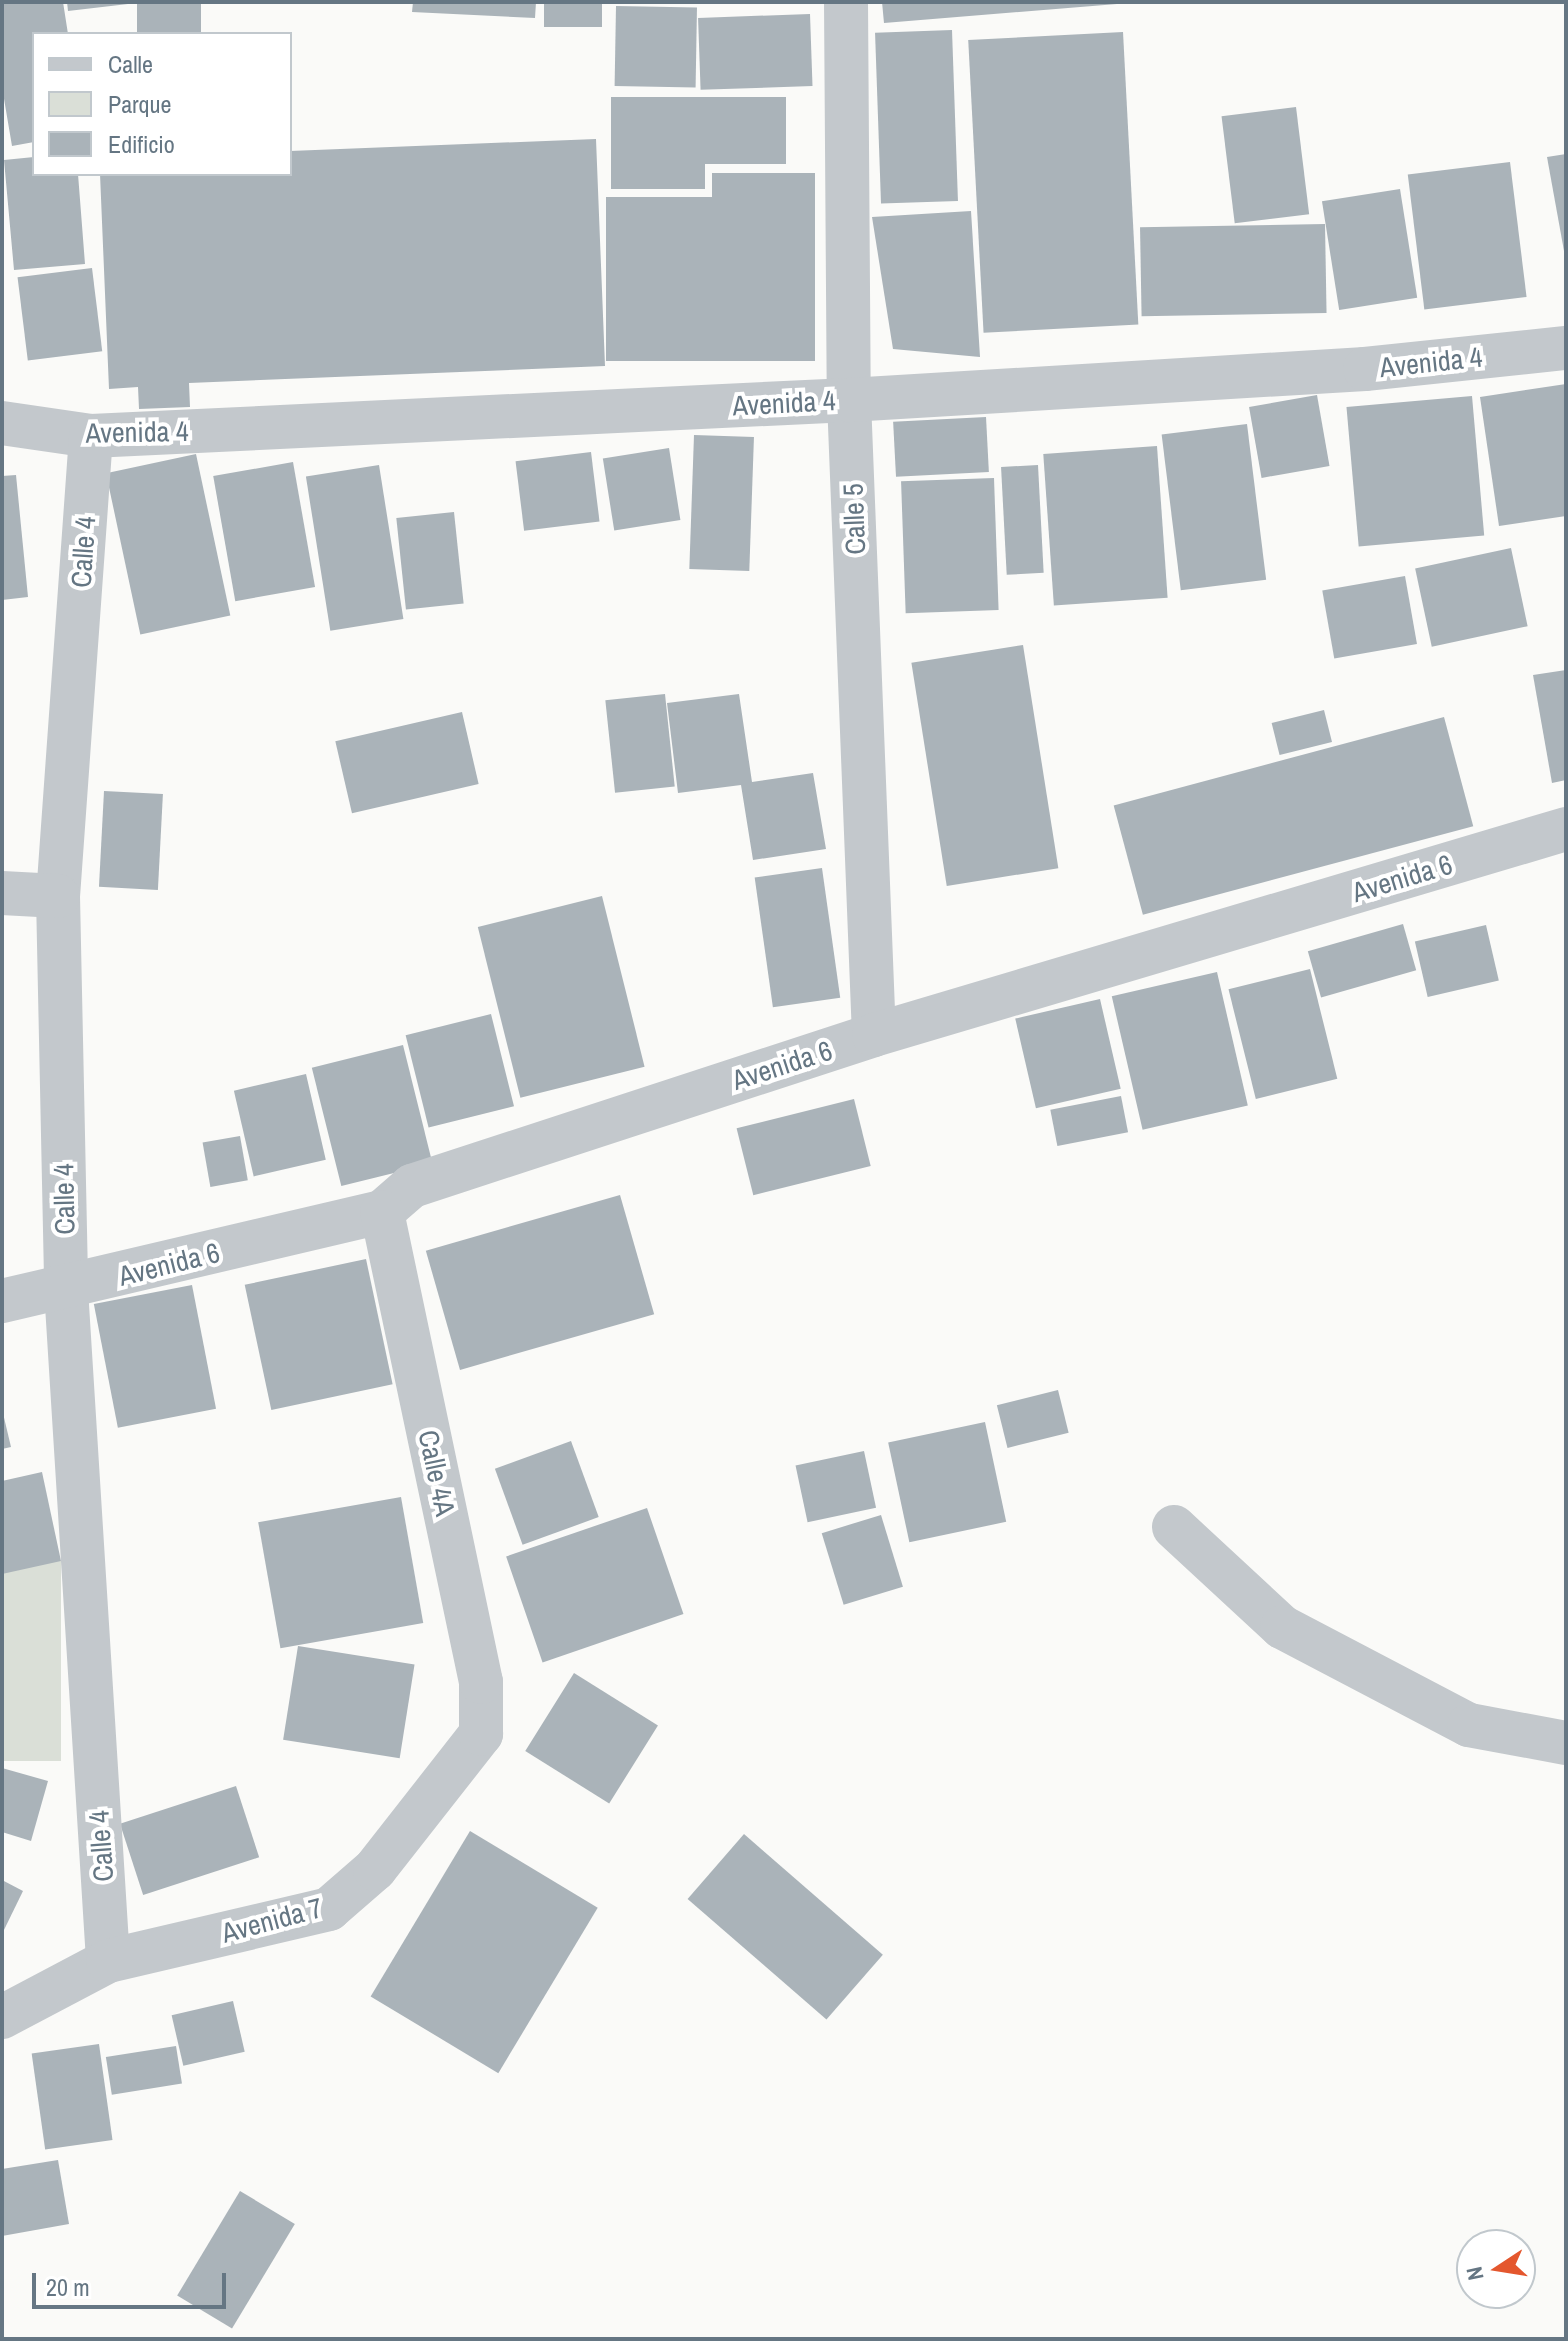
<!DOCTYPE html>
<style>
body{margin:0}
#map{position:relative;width:1568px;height:2341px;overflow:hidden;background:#fafaf8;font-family:"Archivo Narrow",sans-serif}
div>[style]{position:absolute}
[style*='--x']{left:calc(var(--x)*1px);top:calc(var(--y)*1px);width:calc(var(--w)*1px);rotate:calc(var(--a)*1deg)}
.green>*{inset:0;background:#dadfd7;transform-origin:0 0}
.building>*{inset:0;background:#aab3b9;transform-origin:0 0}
.minor>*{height:44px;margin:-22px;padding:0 22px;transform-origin:22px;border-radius:22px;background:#c3c8cc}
span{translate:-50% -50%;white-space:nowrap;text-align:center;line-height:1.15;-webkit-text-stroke:8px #fff;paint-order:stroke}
.street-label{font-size:28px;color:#657683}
.frame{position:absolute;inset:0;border:4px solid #657683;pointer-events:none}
.legend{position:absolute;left:32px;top:32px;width:260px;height:144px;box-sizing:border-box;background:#fff;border:2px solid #c1c8cd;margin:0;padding:10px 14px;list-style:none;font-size:24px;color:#657683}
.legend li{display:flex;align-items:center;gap:16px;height:40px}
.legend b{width:40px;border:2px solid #c1c8cd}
.north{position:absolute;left:1456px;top:2229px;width:80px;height:80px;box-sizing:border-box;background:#fff;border:2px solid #c1c8cd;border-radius:50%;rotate:258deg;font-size:22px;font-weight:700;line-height:32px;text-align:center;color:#657683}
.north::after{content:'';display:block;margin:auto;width:28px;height:36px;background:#e4572e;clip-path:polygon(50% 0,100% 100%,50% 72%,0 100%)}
.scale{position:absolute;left:32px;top:2273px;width:194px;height:36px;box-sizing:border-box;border:4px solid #657683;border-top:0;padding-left:10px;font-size:24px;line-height:28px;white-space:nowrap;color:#657683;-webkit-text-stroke:6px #fff;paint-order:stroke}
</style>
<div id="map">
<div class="green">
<i style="left:61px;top:1561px;width:200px;height:62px;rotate:90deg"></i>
</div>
<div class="building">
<i style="clip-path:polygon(2px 2px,63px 2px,68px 34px,34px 34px,34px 142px,12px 146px,2px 87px)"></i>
<i style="clip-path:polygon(67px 2px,128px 2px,128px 4px,68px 11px)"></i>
<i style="left:137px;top:2px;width:64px;height:32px"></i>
<i style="clip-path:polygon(413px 2px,536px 2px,535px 18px,412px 12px)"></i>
<i style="left:544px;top:2px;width:58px;height:25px"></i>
<i style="clip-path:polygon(882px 2px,1117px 2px,1117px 4px,884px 23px)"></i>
<i style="left:616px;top:6px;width:81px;height:80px;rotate:1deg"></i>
<i style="left:810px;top:14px;width:72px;height:112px;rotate:88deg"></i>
<i style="left:952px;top:30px;width:171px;height:77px;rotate:88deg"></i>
<i style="left:1123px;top:32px;width:293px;height:155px;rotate:87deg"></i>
<i style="clip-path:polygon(611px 97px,786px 97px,786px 164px,705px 164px,705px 189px,611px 189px)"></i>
<i style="left:1296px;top:107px;width:108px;height:75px;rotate:83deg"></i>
<i style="clip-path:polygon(596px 139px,605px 366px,189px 383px,190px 407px,139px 409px,138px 387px,109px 389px,100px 174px,290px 174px,290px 151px)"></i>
<i style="clip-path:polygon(1566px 154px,1566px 251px,1564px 251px,1547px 157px)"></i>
<i style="clip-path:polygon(34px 157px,34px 174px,78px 174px,85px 264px,14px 270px,4px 160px)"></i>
<i style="left:1510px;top:162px;width:136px;height:103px;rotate:83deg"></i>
<i style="clip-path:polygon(712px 173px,815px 173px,815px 361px,606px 361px,606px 197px,712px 197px)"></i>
<i style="left:1400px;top:189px;width:110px;height:79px;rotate:81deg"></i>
<i style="clip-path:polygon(971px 211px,980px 357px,893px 349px,872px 217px)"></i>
<i style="left:1325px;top:224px;width:89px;height:185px;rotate:89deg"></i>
<i style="left:92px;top:268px;width:84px;height:75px;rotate:83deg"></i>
<i style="clip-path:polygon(1566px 384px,1566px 516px,1499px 526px,1480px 397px)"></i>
<i style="left:1317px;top:395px;width:72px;height:69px;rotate:80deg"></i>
<i style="left:1472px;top:396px;width:140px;height:126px;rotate:85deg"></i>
<i style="left:986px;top:417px;width:55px;height:93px;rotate:87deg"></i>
<i style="left:1247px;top:424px;width:157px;height:86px;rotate:83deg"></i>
<i style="left:694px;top:435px;width:60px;height:134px;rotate:2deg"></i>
<i style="left:1157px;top:446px;width:152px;height:114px;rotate:86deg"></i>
<i style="left:669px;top:448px;width:73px;height:67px;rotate:81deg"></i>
<i style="left:591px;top:452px;width:70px;height:76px;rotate:83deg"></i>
<i style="left:196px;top:454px;width:165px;height:92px;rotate:78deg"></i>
<i style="left:293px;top:462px;width:127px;height:81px;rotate:80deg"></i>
<i style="left:379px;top:465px;width:156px;height:74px;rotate:81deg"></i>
<i style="left:1038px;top:465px;width:108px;height:37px;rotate:87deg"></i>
<i style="clip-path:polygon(16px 475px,28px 597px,2px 600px,2px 476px)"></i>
<i style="left:994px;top:478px;width:132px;height:93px;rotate:88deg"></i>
<i style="left:454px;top:512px;width:92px;height:58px;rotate:84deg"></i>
<i style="left:1511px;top:548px;width:80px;height:98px;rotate:78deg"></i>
<i style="left:1405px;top:576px;width:69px;height:84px;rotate:80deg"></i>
<i style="left:1023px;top:645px;width:226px;height:113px;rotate:81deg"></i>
<i style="clip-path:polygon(1566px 670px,1566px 780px,1552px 783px,1533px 675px)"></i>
<i style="left:665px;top:694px;width:93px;height:60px;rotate:84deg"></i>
<i style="clip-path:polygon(739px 694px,752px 782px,813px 773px,826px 849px,753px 860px,741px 785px,678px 793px,667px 703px)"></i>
<i style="left:1324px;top:710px;width:33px;height:54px;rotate:76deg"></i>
<i style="left:462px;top:712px;width:74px;height:130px;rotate:77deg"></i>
<i style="left:1444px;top:717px;width:113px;height:342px;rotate:75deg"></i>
<i style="left:104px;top:791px;width:59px;height:96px;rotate:3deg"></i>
<i style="left:822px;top:868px;width:131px;height:68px;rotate:82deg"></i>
<i style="left:602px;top:896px;width:176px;height:128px;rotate:76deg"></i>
<i style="left:1403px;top:924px;width:48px;height:99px;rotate:74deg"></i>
<i style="left:1486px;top:925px;width:57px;height:73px;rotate:77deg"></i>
<i style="left:1310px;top:969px;width:113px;height:84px;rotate:76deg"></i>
<i style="left:1217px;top:972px;width:137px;height:108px;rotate:77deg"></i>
<i style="left:1100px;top:999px;width:92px;height:87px;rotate:77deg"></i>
<i style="left:491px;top:1014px;width:95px;height:88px;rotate:76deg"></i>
<i style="left:403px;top:1045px;width:122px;height:94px;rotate:76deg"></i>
<i style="left:306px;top:1074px;width:88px;height:74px;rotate:77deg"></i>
<i style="left:1121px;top:1096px;width:37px;height:72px;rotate:79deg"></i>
<i style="left:854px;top:1099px;width:69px;height:121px;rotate:76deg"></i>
<i style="left:240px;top:1136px;width:45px;height:38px;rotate:80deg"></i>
<i style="left:620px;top:1195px;width:124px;height:202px;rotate:74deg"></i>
<i style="left:366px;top:1259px;width:128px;height:124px;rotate:78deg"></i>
<i style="left:192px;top:1285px;width:126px;height:100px;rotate:79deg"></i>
<i style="left:1058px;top:1390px;width:44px;height:63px;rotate:76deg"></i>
<i style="clip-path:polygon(2px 1409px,11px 1447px,2px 1449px)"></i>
<i style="left:985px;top:1422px;width:102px;height:99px;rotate:78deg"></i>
<i style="left:571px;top:1441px;width:81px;height:81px;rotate:70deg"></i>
<i style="left:864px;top:1451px;width:58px;height:70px;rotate:78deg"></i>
<i style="clip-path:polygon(42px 1472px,61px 1561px,2px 1574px,2px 1481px)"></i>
<i style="left:401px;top:1497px;width:128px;height:145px;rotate:80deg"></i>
<i style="left:647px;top:1508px;width:112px;height:149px;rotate:71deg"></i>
<i style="left:881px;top:1515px;width:75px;height:62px;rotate:73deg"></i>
<i style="left:298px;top:1646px;width:118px;height:95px;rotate:9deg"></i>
<i style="left:574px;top:1673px;width:99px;height:92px;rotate:32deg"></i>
<i style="clip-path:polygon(2px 1768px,48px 1781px,31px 1841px,2px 1832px)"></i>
<i style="left:236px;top:1786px;width:75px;height:122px;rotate:72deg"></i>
<i style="left:470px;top:1831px;width:149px;height:193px;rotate:31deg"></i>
<i style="left:744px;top:1834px;width:184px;height:86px;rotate:41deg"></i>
<i style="clip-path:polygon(2px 1880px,23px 1891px,2px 1934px)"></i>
<i style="left:233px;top:2001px;width:52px;height:63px;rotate:77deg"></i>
<i style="left:99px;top:2044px;width:97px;height:68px;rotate:82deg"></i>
<i style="left:176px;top:2046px;width:38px;height:71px;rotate:81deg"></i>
<i style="clip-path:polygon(58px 2160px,69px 2224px,2px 2236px,2px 2169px)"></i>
<i style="left:240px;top:2191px;width:64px;height:122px;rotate:31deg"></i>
</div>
<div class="minor">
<i style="--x:846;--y:2;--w:398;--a:89.6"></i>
<i style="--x:849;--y:400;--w:635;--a:87.75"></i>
<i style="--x:2;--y:423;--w:90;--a:8.3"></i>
<i style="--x:91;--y:436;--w:759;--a:-2.72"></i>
<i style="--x:849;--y:400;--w:517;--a:-3.44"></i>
<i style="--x:1365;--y:369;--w:202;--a:-6"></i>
<i style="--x:91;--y:436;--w:461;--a:94.1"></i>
<i style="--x:58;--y:896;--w:393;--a:88.8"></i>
<i style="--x:66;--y:1289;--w:673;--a:86.42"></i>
<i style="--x:2;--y:893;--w:56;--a:3.1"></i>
<i style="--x:2;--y:1301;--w:390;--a:-13.2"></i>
<i style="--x:382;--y:1212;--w:40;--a:-41"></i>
<i style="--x:412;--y:1186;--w:486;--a:-18.1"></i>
<i style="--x:874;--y:1035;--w:722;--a:-16.58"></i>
<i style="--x:1174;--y:1527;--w:147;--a:42.8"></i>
<i style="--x:1282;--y:1627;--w:211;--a:27.7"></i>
<i style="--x:1469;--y:1725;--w:99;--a:10.5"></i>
<i style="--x:2;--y:2017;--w:120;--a:-27.8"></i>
<i style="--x:108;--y:1961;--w:227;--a:-13.2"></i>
<i style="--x:329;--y:1909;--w:61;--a:-41"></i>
<i style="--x:375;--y:1869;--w:172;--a:-51.9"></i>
<i style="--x:481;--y:1734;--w:52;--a:-90"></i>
<i style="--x:481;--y:1682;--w:480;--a:-101.9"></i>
</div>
<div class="street-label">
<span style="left:1431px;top:362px;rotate:-6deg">Avenida 4</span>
<span style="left:784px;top:403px;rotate:-3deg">Avenida 4</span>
<span style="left:137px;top:432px;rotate:-1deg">Avenida 4</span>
<span style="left:854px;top:519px;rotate:-92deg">Calle 5</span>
<span style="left:83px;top:552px;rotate:-86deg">Calle 4</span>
<span style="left:1402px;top:878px;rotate:-17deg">Avenida 6</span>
<span style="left:782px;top:1065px;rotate:-18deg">Avenida 6</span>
<span style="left:64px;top:1199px;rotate:-91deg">Calle 4</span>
<span style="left:169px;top:1264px;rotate:-14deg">Avenida 6</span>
<span style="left:437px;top:1473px;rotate:78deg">Calle 4A</span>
<span style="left:101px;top:1846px;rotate:-94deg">Calle 4</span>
<span style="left:272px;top:1920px;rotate:-15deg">Avenida 7</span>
</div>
<div class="frame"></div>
<ul class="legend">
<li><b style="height:10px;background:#c3c8cc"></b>Calle</li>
<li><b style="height:22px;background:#dadfd7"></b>Parque</li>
<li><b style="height:22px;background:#aab3b9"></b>Edificio</li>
</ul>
<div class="north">N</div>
<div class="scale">20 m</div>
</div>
